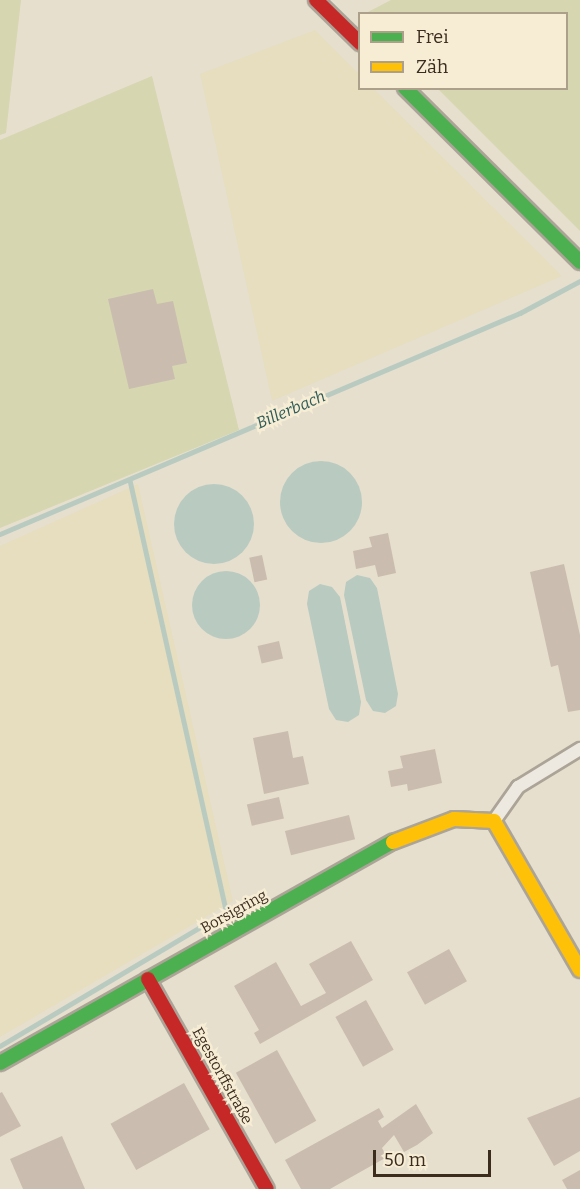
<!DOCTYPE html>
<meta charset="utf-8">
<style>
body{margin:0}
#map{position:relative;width:580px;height:1189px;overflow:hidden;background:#e6dfce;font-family:Bitter,serif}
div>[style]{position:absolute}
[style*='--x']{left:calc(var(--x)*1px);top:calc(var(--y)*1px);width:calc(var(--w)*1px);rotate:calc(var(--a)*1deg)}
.farmland>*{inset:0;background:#e6debe}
.green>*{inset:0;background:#d6d6b0}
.water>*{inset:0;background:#b9cbc0}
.round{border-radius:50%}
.stream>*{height:4.5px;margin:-2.25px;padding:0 2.25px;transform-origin:2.25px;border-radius:2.25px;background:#b9cbc0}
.building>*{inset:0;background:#cabdaf;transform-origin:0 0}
.roads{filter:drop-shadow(2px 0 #aba497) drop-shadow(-2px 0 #aba497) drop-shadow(0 2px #aba497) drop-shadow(0 -2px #aba497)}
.street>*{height:12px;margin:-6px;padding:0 6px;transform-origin:6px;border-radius:6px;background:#eee9e0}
.fast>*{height:14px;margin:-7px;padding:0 7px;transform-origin:7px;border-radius:7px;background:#4caf50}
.slow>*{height:14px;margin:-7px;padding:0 7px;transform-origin:7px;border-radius:7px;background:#ffc107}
.jam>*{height:14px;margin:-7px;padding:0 7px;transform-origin:7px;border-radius:7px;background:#c62828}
span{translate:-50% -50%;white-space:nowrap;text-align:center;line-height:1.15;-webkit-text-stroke:5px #f7edd4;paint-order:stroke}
.street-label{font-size:15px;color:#3b2c1e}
.water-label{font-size:16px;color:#2d5b58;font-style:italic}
.legend{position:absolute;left:358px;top:12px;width:210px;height:78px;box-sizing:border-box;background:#f7edd4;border:2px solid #aca08b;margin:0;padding:8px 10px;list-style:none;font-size:18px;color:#3b2c1e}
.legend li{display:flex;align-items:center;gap:12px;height:30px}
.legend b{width:30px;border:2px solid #aca08b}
.scale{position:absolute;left:373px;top:1150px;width:118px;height:27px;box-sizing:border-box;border:3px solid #3b2c1e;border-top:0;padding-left:8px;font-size:18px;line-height:21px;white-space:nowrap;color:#3b2c1e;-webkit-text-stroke:4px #f7edd4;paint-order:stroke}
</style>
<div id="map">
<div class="farmland">
<i style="clip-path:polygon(315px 30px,359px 74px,360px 88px,374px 89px,562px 276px,272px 401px,200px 74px)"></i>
<i style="clip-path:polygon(138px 484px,233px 901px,0 1037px,0 546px)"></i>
</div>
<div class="green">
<i style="clip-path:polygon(0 0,21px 0,6px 133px,0 135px)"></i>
<i style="clip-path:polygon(391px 0,580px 0,580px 231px,438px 89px,566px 88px,566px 14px,366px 13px)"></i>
<i style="clip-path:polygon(152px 76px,239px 430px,0 528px,0 140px)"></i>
</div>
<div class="water">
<i class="round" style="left:280px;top:461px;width:82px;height:82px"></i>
<i class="round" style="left:174px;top:484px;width:80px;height:80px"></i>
<i class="round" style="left:192px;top:571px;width:68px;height:68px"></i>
<i style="clip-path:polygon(357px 575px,370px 578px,377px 588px,398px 694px,396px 706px,385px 713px,373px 711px,366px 700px,344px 595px,346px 582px)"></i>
<i style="clip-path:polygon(320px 584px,332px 587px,340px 597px,361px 702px,359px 715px,348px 722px,336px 720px,329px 709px,307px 604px,309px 591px)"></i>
</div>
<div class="stream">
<i style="--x:0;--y:534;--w:565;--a:-23.03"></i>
<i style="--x:520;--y:313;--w:68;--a:-28.1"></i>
<i style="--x:0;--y:1046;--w:263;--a:-30.7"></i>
<i style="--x:226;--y:912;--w:441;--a:-102.6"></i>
</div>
<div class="building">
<i style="clip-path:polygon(153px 289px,157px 304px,173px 301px,187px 363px,172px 366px,175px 379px,129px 389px,108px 299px)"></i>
<i style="clip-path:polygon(388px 533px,396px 573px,378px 577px,375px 565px,356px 569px,353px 551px,372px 547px,369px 537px)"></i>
<i style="left:262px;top:555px;width:25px;height:13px;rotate:78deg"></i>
<i style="clip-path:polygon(564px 564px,580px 635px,580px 710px,568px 712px,558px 665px,551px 667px,530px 572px)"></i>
<i style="left:279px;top:641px;width:18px;height:22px;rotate:77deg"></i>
<i style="clip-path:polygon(288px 731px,293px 758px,303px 756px,309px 784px,264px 794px,253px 738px)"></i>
<i style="clip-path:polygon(435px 749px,442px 783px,408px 791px,407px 784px,391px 787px,388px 771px,403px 768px,400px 756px)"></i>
<i style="left:279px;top:797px;width:22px;height:33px;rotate:77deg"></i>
<i style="left:349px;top:815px;width:25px;height:66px;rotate:76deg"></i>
<i style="clip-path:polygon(351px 941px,373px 980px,260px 1044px,254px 1033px,259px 1030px,234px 986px,276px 962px,301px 1006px,326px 993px,309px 964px)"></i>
<i style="left:449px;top:949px;width:37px;height:48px;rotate:61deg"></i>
<i style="left:366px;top:1000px;width:57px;height:35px;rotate:61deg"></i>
<i style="left:277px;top:1050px;width:81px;height:47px;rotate:61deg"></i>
<i style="left:184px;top:1083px;width:53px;height:84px;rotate:61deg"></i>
<i style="clip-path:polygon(2px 1092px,21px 1126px,0 1137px,0 1093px)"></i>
<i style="clip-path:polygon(580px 1097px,580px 1151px,554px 1166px,527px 1118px)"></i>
<i style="clip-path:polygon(416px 1104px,433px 1133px,417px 1145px,404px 1152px,394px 1135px,382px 1148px,387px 1157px,330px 1189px,301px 1189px,285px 1160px,379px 1108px,384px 1117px,378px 1121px,382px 1128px)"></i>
<i style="clip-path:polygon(62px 1136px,85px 1189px,23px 1189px,10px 1159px)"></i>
<i style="clip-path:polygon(580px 1170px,580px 1189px,567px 1189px,562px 1180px)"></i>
</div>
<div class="roads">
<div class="street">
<i style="--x:494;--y:821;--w:42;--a:-54.8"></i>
<i style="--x:518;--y:787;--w:73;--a:-31.5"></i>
</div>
<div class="fast">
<i style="--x:405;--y:88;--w:247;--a:44.8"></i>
<i style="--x:0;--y:1063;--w:451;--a:-29.4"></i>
</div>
<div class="slow">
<i style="--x:393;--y:842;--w:65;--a:-20.7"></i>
<i style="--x:454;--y:819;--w:40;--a:2.9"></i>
<i style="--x:494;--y:821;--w:172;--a:60"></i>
</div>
<div class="jam">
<i style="--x:316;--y:0;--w:62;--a:44.3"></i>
<i style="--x:148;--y:979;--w:241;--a:60.5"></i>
</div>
</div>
<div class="street-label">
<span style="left:234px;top:912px;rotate:-29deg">Borsigring</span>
<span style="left:222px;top:1076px;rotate:61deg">Egestorffstraße</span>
</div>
<div class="water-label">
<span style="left:291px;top:410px;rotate:-23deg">Billerbach</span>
</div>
<ul class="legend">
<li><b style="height:8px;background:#4caf50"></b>Frei</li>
<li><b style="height:8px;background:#ffc107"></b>Zäh</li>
</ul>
<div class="scale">50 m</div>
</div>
